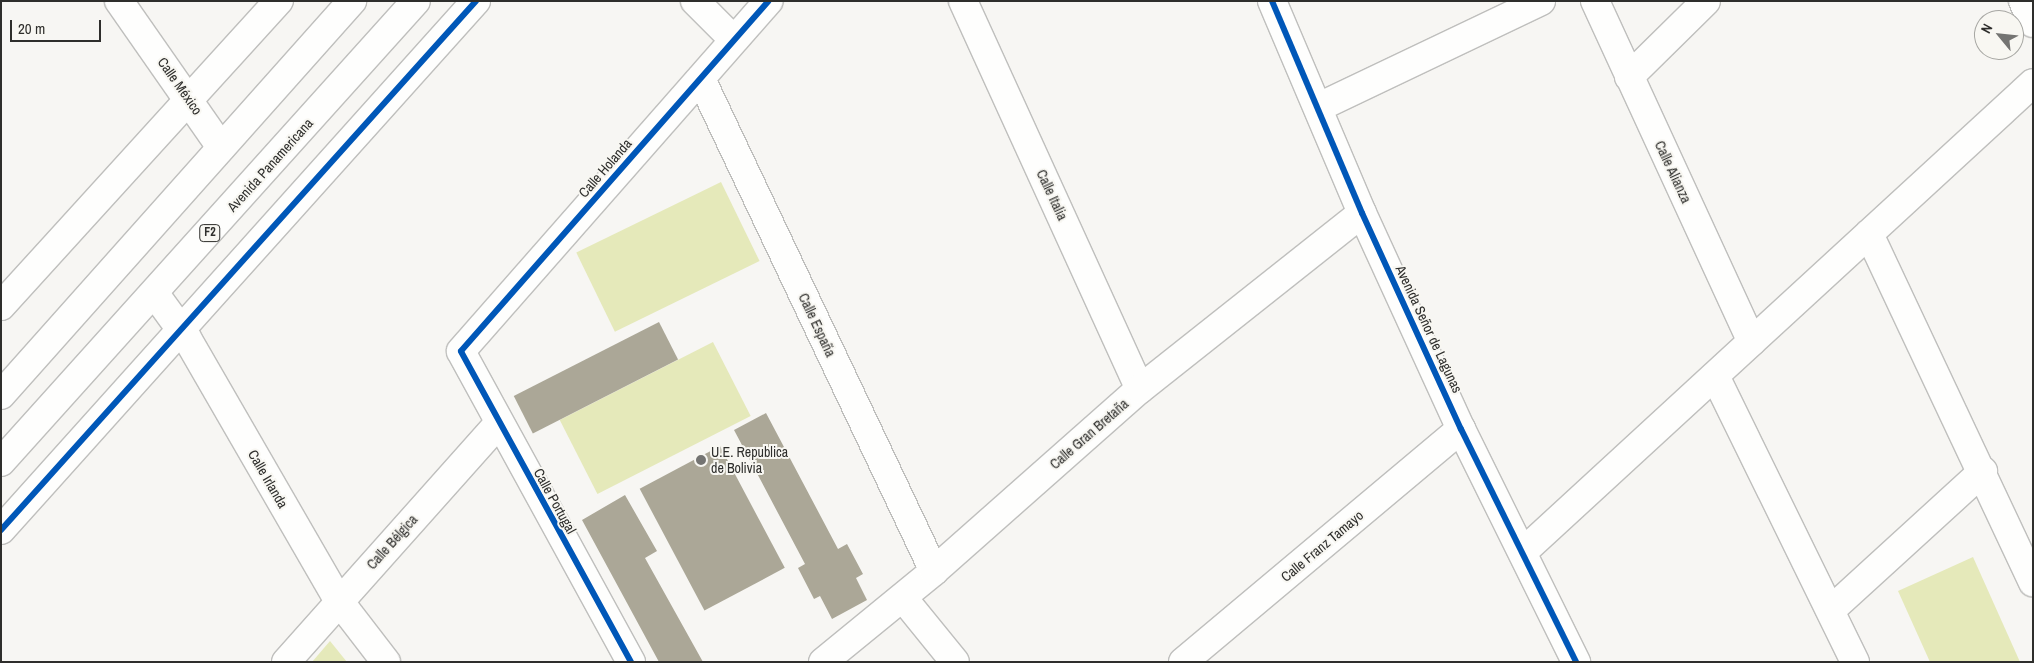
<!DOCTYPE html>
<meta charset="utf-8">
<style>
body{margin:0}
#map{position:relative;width:2034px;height:663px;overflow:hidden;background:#f7f6f3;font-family:"Archivo Narrow",sans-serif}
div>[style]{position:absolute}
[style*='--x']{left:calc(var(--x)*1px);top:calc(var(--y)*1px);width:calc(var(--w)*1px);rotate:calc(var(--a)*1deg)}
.green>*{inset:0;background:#e5e9ba;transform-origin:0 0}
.building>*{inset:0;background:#aba797;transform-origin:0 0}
.roads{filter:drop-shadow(1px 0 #bfbfbd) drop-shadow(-1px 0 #bfbfbd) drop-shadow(0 1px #bfbfbd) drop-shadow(0 -1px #bfbfbd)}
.minor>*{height:28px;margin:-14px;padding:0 14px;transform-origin:14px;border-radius:14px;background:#fefefd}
.highway>*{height:28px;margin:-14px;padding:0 14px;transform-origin:14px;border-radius:14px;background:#fefefd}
.cycleway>*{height:6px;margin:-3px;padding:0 3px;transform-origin:3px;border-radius:3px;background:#0057b8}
.dots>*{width:14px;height:14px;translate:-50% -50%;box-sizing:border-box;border:2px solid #f8f7f2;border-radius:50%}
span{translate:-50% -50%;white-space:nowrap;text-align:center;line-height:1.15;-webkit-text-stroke:4px #f8f7f2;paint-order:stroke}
.shield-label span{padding:1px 4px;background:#f8f7f2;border:1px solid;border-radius:4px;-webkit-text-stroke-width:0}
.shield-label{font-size:12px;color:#2e2e2c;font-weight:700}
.street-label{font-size:14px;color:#2e2e2c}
.poi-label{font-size:14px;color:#2e2e2c}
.left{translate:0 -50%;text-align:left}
.frame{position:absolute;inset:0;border:2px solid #2e2e2c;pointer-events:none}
.north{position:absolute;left:1974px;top:10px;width:50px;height:50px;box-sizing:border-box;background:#f8f7f2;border:1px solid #a7a7a3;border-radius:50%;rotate:298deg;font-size:14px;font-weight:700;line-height:20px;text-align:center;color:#2e2e2c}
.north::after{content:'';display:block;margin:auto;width:18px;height:22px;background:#747472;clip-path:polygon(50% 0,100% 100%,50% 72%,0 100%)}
.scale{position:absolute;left:10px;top:20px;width:91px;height:22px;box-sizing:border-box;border:2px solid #2e2e2c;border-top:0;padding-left:6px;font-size:15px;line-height:18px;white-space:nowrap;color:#2e2e2c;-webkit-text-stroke:4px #f8f7f2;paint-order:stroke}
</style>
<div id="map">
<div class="green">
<i style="left:721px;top:182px;width:88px;height:161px;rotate:64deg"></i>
<i style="left:713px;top:342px;width:83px;height:172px;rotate:63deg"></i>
<i style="clip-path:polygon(1973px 557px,2020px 662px,1930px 662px,1898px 591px)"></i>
<i style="clip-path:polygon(330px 641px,347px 662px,312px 662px)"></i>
</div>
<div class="building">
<i style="left:659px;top:322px;width:42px;height:163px;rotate:63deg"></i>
<i style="clip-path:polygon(766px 413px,838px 549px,847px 544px,863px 574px,856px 578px,867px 600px,832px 619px,820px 596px,814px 599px,798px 568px,805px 564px,734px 430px)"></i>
<i style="left:720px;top:446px;width:138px;height:91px;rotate:62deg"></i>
<i style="clip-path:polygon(625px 495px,657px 551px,645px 558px,703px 662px,659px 662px,582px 520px)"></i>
</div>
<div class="roads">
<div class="minor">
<i style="--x:119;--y:1;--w:178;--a:55.1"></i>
<i style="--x:695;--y:1;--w:54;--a:45"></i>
<i style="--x:963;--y:1;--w:426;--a:65.5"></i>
<i style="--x:1272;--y:1;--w:230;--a:67"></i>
<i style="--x:1362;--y:213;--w:238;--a:65.4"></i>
<i style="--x:1461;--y:429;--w:260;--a:63.7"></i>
<i style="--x:1595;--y:1;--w:375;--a:65.3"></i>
<i style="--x:2023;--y:1;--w:24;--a:66"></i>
<i style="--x:1629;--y:77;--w:108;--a:-44.6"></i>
<i style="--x:701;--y:79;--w:544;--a:64.66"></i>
<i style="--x:1319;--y:107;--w:246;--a:-25.5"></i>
<i style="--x:1869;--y:234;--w:385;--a:64.8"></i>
<i style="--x:155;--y:294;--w:54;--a:54"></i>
<i style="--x:187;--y:338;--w:304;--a:60"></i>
<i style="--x:339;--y:601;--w:77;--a:52.4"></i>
<i style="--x:1;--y:306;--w:413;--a:-47.7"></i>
<i style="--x:1715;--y:376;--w:318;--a:63.9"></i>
<i style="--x:1;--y:530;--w:711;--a:-48.08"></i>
<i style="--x:1524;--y:551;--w:691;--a:-42.6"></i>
<i style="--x:903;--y:598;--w:82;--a:50.9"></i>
<i style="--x:1831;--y:610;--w:206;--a:-42.4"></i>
<i style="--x:286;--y:662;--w:319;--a:-48.3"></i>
<i style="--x:631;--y:662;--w:354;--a:-118.7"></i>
<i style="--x:461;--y:351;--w:466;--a:-48.7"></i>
<i style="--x:823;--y:662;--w:144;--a:-39.3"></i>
<i style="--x:934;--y:571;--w:275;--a:-41.5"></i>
<i style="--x:1140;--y:389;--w:283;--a:-38.4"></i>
<i style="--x:1183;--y:662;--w:363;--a:-40"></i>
</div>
<div class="highway">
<i style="--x:1;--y:395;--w:528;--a:-48.3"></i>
<i style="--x:1;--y:462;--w:620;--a:-48.01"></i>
</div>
</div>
<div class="cycleway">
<i style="--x:1272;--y:1;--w:230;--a:67"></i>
<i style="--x:1362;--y:213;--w:238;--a:65.4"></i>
<i style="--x:1461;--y:429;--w:260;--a:63.7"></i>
<i style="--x:1;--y:530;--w:711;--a:-48.08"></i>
<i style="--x:631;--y:662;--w:354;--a:-118.7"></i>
<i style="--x:461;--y:351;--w:466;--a:-48.7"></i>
</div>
<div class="dots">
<i style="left:701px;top:460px;background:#747472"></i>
</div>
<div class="shield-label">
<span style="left:210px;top:233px">F2</span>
</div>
<div class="street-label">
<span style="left:180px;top:86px;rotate:55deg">Calle México</span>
<span style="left:270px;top:165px;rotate:-48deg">Avenida Panamericana</span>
<span style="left:605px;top:168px;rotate:-49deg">Calle Holanda</span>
<span style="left:1673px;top:172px;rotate:65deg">Calle Alianza</span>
<span style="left:1052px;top:195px;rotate:65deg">Calle Italia</span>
<span style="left:817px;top:325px;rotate:65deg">Calle España</span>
<span style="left:1429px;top:329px;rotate:65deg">Avenida Señor de Lagunas</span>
<span style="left:1089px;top:434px;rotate:-41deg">Calle Gran Bretaña</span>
<span style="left:268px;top:479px;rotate:60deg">Calle Irlanda</span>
<span style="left:555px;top:501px;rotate:61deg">Calle Portugal</span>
<span style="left:392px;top:542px;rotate:-48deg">Calle Bélgica</span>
<span style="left:1322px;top:546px;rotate:-40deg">Calle Franz Tamayo</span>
</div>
<div class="poi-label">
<span class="left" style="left:711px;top:460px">U.E. Republica<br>de Bolivia</span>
</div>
<div class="frame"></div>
<div class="north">N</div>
<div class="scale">20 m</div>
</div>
